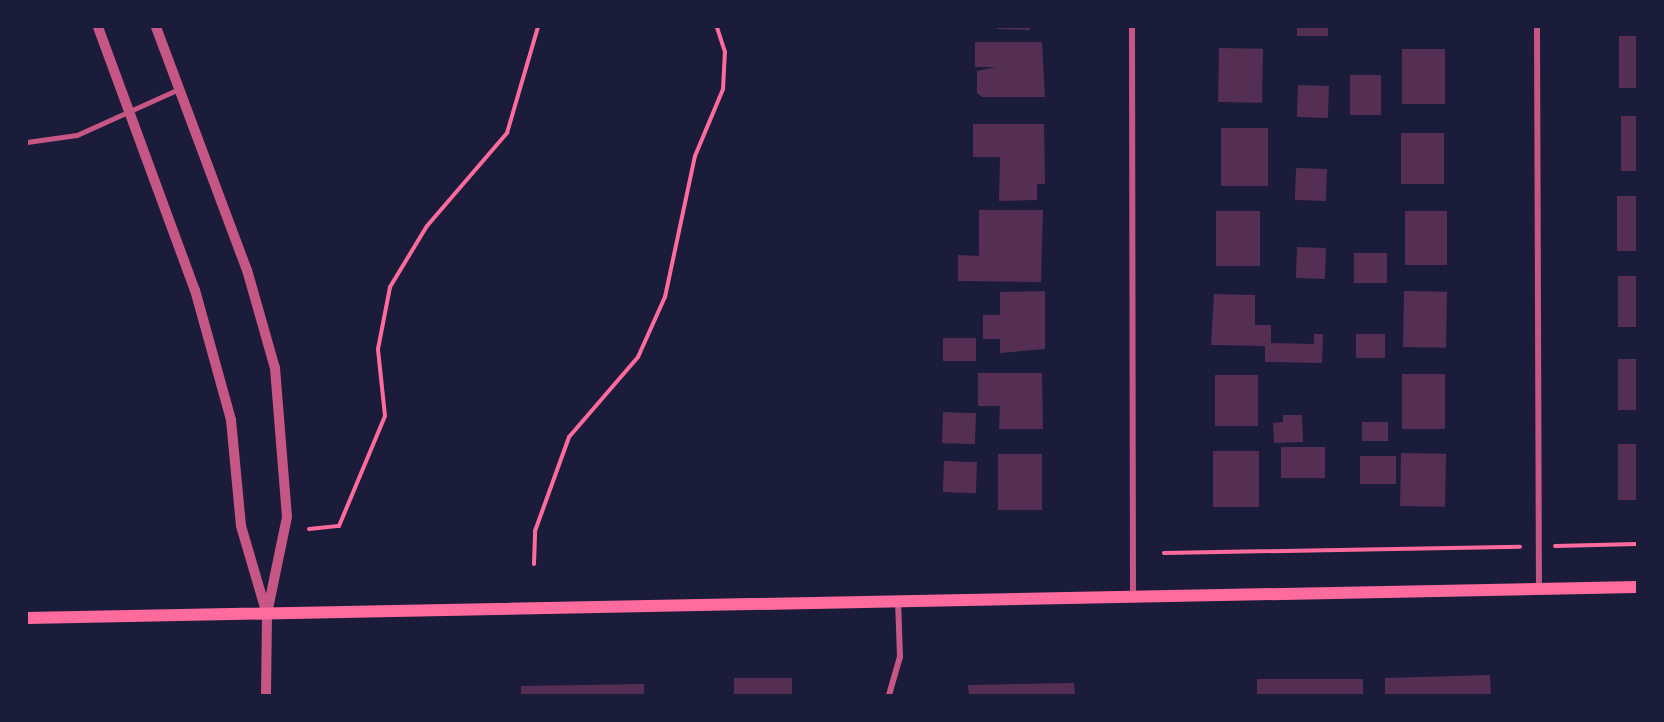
<!DOCTYPE html>
<style>
body{margin:0}
#map{position:relative;width:1664px;height:722px;overflow:hidden;background:#1b1b3a;font-family:"Alegreya Sans",sans-serif}
div>[style]{position:absolute}
[style*='--x']{left:calc(var(--x)*1px);top:calc(var(--y)*1px);width:calc(var(--w)*1px);rotate:calc(var(--a)*1deg)}
.building>*{inset:0;background:#542f53;transform-origin:0 0}
.path>*{height:4px;margin:-2px;padding:0 2px;transform-origin:2px;border-radius:2px;background:#ff6b9d}
.service>*{height:4.5px;margin:-2.25px;padding:0 2.25px;transform-origin:2.25px;border-radius:2.25px;background:#c65784}
.minor>*{height:6px;margin:-3px;padding:0 3px;transform-origin:3px;border-radius:3px;background:#c65784}
.tertiary>*{height:10px;margin:-5px;padding:0 5px;transform-origin:5px;border-radius:5px;background:#c65784}
.secondary>*{height:12px;margin:-6px;padding:0 6px;transform-origin:6px;border-radius:6px;background:#ff6b9d}
span{translate:-50% -50%;white-space:nowrap;text-align:center;line-height:1.15;-webkit-text-stroke:4.5px #1b1b3a;paint-order:stroke}
.frame{position:absolute;inset:0;border:28px solid #1b1b3a;pointer-events:none}
</style>
<div id="map">
<div class="building">
<i style="clip-path:polygon(997px 27px,1030px 27px,1030px 30px,997px 29px)"></i>
<i style="left:1297px;top:27px;width:31px;height:9px"></i>
<i style="left:1637px;top:36px;width:52px;height:18px;rotate:90deg"></i>
<i style="clip-path:polygon(975px 42px,1042px 42px,1045px 97px,982px 97px,977px 93px,977px 71px,996px 67px,975px 67px)"></i>
<i style="left:1219px;top:48px;width:44px;height:54px;rotate:1deg"></i>
<i style="left:1402px;top:49px;width:43px;height:55px"></i>
<i style="left:1350px;top:75px;width:31px;height:40px"></i>
<i style="left:1298px;top:85px;width:31px;height:32px;rotate:2deg"></i>
<i style="left:1621px;top:116px;width:16px;height:55px"></i>
<i style="clip-path:polygon(973px 124px,1044px 124px,1045px 184px,1037px 184px,1037px 200px,999px 201px,1000px 157px,973px 157px)"></i>
<i style="left:1221px;top:128px;width:47px;height:58px"></i>
<i style="left:1401px;top:133px;width:43px;height:51px"></i>
<i style="left:1296px;top:168px;width:31px;height:32px;rotate:2deg"></i>
<i style="left:1617px;top:196px;width:20px;height:55px"></i>
<i style="clip-path:polygon(979px 210px,1043px 210px,1041px 282px,958px 281px,958px 255px,979px 256px)"></i>
<i style="left:1216px;top:211px;width:44px;height:55px"></i>
<i style="left:1447px;top:211px;width:54px;height:42px;rotate:90deg"></i>
<i style="left:1297px;top:247px;width:29px;height:31px;rotate:2deg"></i>
<i style="left:1354px;top:253px;width:33px;height:30px"></i>
<i style="left:1637px;top:276px;width:51px;height:19px;rotate:90deg"></i>
<i style="clip-path:polygon(1045px 291px,1045px 349px,1000px 353px,1000px 339px,983px 339px,983px 315px,1000px 315px,1000px 292px)"></i>
<i style="left:1404px;top:291px;width:43px;height:56px;rotate:1deg"></i>
<i style="clip-path:polygon(1214px 294px,1255px 295px,1255px 325px,1271px 325px,1271px 343px,1314px 344px,1314px 334px,1323px 334px,1322px 363px,1265px 362px,1265px 346px,1211px 345px)"></i>
<i style="left:1356px;top:334px;width:29px;height:24px"></i>
<i style="left:943px;top:338px;width:33px;height:23px"></i>
<i style="left:1618px;top:359px;width:19px;height:51px"></i>
<i style="clip-path:polygon(978px 373px,1042px 373px,1043px 429px,999px 429px,1000px 406px,978px 406px)"></i>
<i style="left:1402px;top:374px;width:43px;height:55px"></i>
<i style="left:1215px;top:375px;width:43px;height:51px"></i>
<i style="left:943px;top:412px;width:33px;height:31px;rotate:2deg"></i>
<i style="clip-path:polygon(1283px 415px,1302px 415px,1303px 442px,1274px 443px,1273px 423px,1283px 422px)"></i>
<i style="left:1362px;top:422px;width:26px;height:19px"></i>
<i style="left:1618px;top:444px;width:19px;height:56px"></i>
<i style="left:1281px;top:447px;width:44px;height:31px"></i>
<i style="left:1259px;top:451px;width:56px;height:46px;rotate:90deg"></i>
<i style="left:1401px;top:453px;width:45px;height:53px;rotate:1deg"></i>
<i style="left:998px;top:454px;width:44px;height:56px"></i>
<i style="left:1360px;top:456px;width:36px;height:28px"></i>
<i style="left:944px;top:461px;width:33px;height:31px;rotate:2deg"></i>
<i style="clip-path:polygon(1490px 675px,1491px 695px,1385px 695px,1385px 678px)"></i>
<i style="left:734px;top:678px;width:58px;height:17px"></i>
<i style="left:1363px;top:679px;width:16px;height:106px;rotate:90deg"></i>
<i style="clip-path:polygon(1074px 683px,1075px 695px,969px 695px,968px 685px)"></i>
<i style="clip-path:polygon(644px 684px,644px 695px,521px 695px,521px 686px)"></i>
</div>
<div class="path">
<i style="--x:309;--y:529;--w:30;--a:-6"></i>
<i style="--x:339;--y:526;--w:119;--a:-67.3"></i>
<i style="--x:385;--y:416;--w:67;--a:-96"></i>
<i style="--x:378;--y:349;--w:63;--a:-79"></i>
<i style="--x:390;--y:287;--w:71;--a:-58.8"></i>
<i style="--x:427;--y:226;--w:123;--a:-49.3"></i>
<i style="--x:507;--y:133;--w:110;--a:-73.7"></i>
<i style="--x:1555;--y:546;--w:82;--a:-1.4"></i>
<i style="--x:1164;--y:553;--w:356;--a:-1"></i>
<i style="--x:534;--y:564;--w:33;--a:-88"></i>
<i style="--x:535;--y:531;--w:100;--a:-70.1"></i>
<i style="--x:569;--y:437;--w:106;--a:-49.2"></i>
<i style="--x:638;--y:357;--w:66;--a:-65.8"></i>
<i style="--x:665;--y:297;--w:144;--a:-78"></i>
<i style="--x:695;--y:156;--w:73;--a:-67.3"></i>
<i style="--x:723;--y:89;--w:37;--a:-87"></i>
<i style="--x:725;--y:52;--w:26;--a:-108"></i>
</div>
<div class="service">
<i style="--x:27;--y:142;--w:50;--a:-8"></i>
<i style="--x:77;--y:135;--w:112;--a:-24.3"></i>
</div>
<div class="minor">
<i style="--x:1132;--y:27;--w:571;--a:89.9"></i>
<i style="--x:1537;--y:27;--w:562;--a:89.8"></i>
<i style="--x:889;--y:695;--w:40;--a:-74"></i>
<i style="--x:900;--y:657;--w:56;--a:-92"></i>
</div>
<div class="tertiary">
<i style="--x:98;--y:27;--w:280;--a:69.8"></i>
<i style="--x:195;--y:290;--w:135;--a:74.5"></i>
<i style="--x:231;--y:420;--w:106;--a:84.6"></i>
<i style="--x:241;--y:526;--w:89;--a:73.6"></i>
<i style="--x:156;--y:27;--w:259;--a:69.5"></i>
<i style="--x:247;--y:270;--w:102;--a:74.1"></i>
<i style="--x:275;--y:368;--w:149;--a:85.4"></i>
<i style="--x:287;--y:517;--w:99;--a:101.7"></i>
<i style="--x:267;--y:614;--w:81;--a:90.7"></i>
</div>
<div class="secondary">
<i style="--x:27;--y:618;--w:1610;--a:-1.1"></i>
</div>
<div class="frame"></div>
</div>
